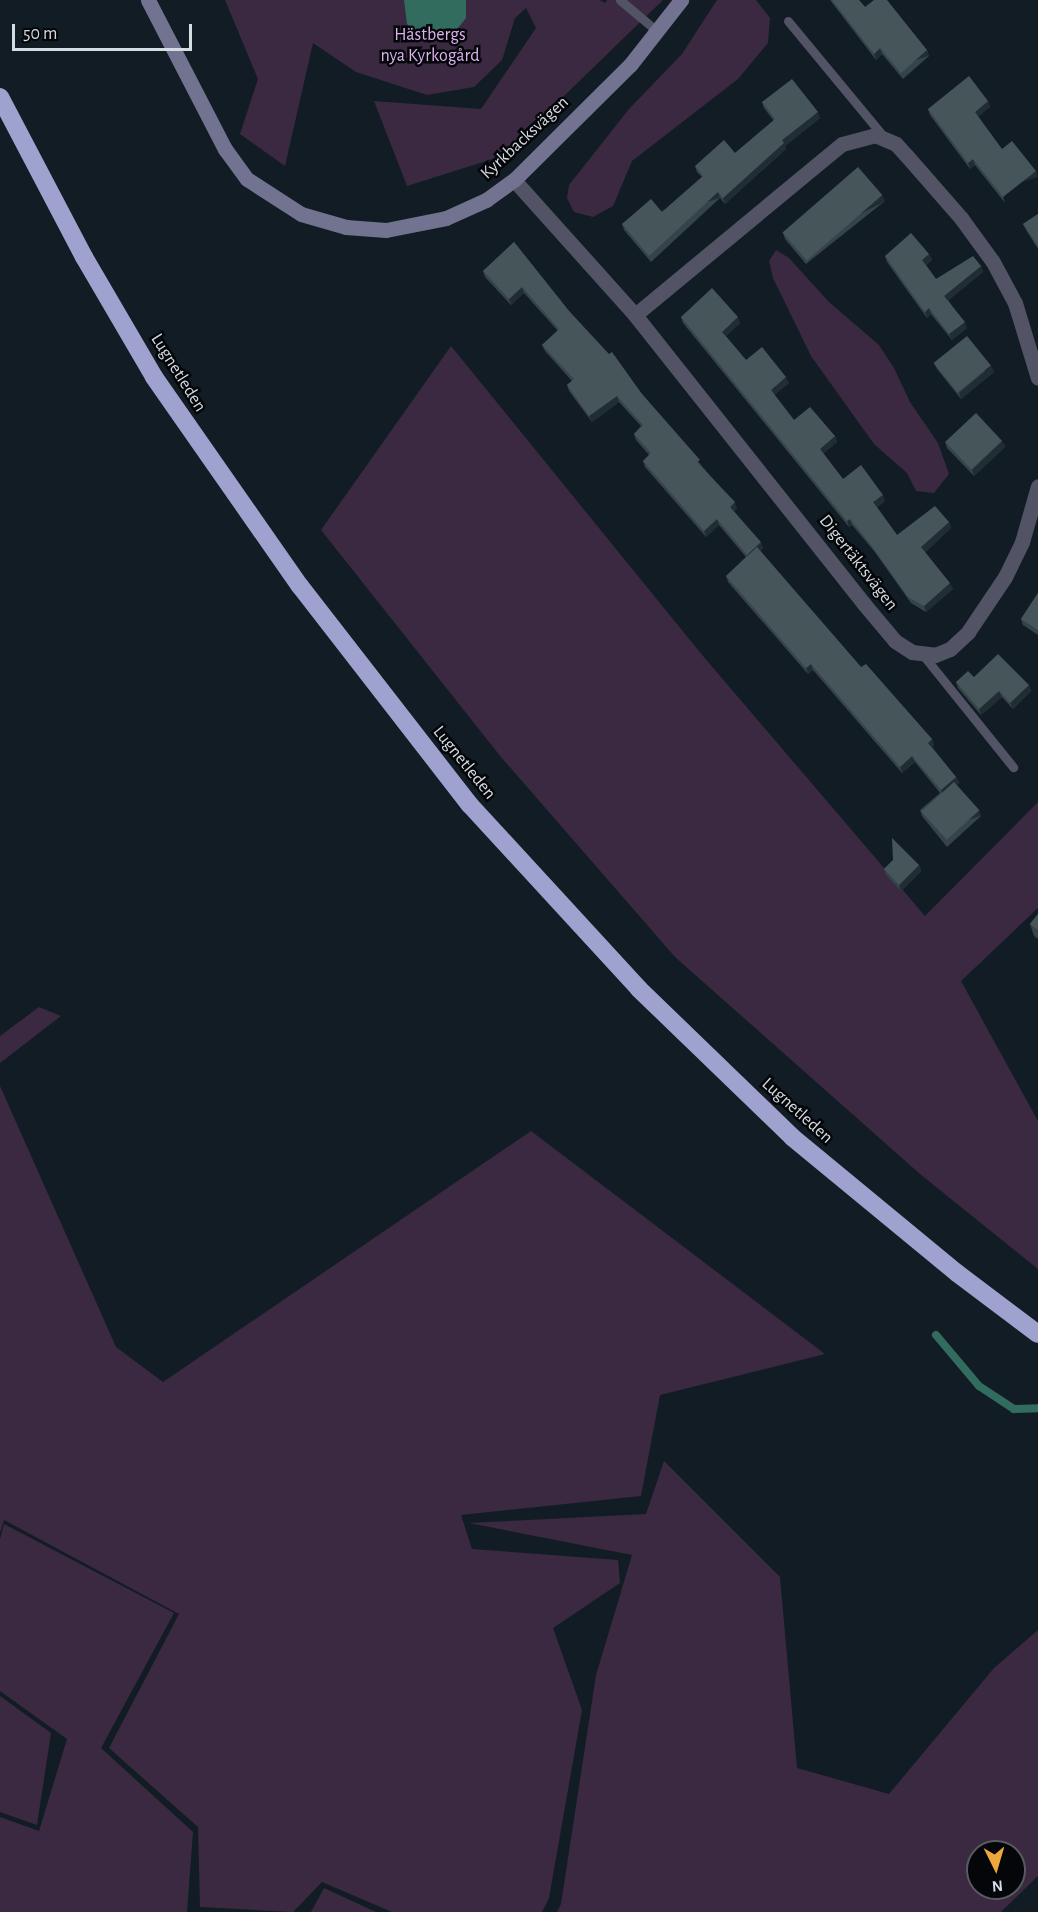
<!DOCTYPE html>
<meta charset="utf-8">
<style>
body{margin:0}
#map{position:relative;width:1038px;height:1912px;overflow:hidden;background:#121c24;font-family:"Alegreya Sans",sans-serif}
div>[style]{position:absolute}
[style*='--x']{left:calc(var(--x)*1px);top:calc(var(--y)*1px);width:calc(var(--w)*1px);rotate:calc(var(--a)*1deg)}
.green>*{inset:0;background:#3a2941}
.water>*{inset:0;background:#316c5f}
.stream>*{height:8px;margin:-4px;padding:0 4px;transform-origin:4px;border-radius:4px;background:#316c5f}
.lane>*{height:9px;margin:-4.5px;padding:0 4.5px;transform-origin:4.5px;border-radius:4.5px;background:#525365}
.street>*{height:15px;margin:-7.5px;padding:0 7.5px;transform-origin:7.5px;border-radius:7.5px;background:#525365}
.secondary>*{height:15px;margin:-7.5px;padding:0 7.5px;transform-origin:7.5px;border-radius:7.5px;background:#717390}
.highway>*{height:18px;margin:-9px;padding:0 9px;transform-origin:9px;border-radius:9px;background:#9fa2cf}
.wall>*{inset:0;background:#354449}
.shaded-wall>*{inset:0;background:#202d33;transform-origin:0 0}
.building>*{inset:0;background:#465559;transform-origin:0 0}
span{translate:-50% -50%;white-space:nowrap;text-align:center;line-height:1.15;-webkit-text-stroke:5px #040609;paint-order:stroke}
.park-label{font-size:18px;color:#ddb2ee}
.street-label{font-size:18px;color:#d5dce2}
.north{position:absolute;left:966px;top:1840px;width:60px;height:60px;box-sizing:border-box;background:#040609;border:2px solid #585c60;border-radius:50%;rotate:175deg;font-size:16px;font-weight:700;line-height:24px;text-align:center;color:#d5dce2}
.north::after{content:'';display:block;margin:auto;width:21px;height:27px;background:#eea73c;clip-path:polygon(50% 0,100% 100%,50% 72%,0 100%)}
.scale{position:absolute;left:12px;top:24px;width:180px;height:27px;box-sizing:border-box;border:3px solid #d5dce2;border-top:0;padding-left:8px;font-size:18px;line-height:21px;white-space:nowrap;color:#d5dce2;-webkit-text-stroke:4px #040609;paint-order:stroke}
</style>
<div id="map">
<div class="green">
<i style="clip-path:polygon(225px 0,600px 0,605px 3px,607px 0,663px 0,502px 156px,407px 186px,374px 101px,481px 109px,536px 28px,526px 8px,515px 18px,502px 60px,474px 87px,427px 95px,356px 72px,313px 43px,285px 166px,240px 134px,258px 79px)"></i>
<i style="clip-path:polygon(717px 0,756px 0,770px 18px,768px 43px,738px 79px,632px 161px,613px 206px,593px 217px,574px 212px,567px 198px,569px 185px,629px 109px,682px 54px)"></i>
<i style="clip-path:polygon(776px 250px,789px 258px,829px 302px,879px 345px,894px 368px,910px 402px,938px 443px,949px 474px,934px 493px,916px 491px,907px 473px,874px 444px,811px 356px,773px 278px,769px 261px)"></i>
<i style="clip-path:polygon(451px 346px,703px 656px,925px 916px,1038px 802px,1038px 908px,961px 981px,1038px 1121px,1038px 1269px,920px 1174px,675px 957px,501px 757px,321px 530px)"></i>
<i style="clip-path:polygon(39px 1007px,61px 1016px,0 1063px,0 1036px)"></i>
<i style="clip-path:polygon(0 1086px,116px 1347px,163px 1382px,531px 1131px,825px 1354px,660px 1395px,641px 1496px,461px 1515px,472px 1549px,618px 1560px,620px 1583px,553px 1628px,582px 1710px,549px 1898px,542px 1912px,392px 1912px,322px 1882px,293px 1912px,200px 1907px,198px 1827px,109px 1748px,179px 1614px,4px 1520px,0 1533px)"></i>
<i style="clip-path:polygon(evenodd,664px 1461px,780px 1577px,797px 1768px,889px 1794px,994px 1668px,1038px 1630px,1038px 1876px,1001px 1912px,557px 1912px,561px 1904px,596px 1675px,632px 1555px,469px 1523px,646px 1514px,664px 1461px,978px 1852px,1014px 1852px,1014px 1888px,978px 1888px,978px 1852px)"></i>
<i style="clip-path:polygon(4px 1524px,174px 1613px,101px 1748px,193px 1832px,187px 1912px,0 1912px,0 1817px,39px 1831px,67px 1739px,0 1691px,0 1539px)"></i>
<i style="clip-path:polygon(0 1696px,51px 1733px,37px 1825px,0 1812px)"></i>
<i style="clip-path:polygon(324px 1888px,376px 1912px,311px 1912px)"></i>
</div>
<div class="water">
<i style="clip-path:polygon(404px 0,466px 0,466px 18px,450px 38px,423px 39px,407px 24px)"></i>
</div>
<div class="stream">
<i style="--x:936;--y:1335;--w:67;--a:49.9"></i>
<i style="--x:979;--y:1386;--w:42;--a:33.3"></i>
<i style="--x:1014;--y:1409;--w:24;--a:-2"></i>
</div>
<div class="lane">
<i style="--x:620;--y:0;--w:48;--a:40"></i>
<i style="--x:788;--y:21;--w:151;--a:50.4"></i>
<i style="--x:923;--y:655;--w:144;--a:51.2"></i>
</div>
<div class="street">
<i style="--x:514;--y:180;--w:181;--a:48.1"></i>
<i style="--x:635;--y:315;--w:369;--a:51.6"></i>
<i style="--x:864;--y:604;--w:48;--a:50"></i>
<i style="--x:895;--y:641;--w:20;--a:33"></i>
<i style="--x:912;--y:652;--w:23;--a:7"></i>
<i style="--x:935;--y:655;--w:16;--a:-22"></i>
<i style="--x:950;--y:649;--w:25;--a:-43"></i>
<i style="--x:968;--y:632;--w:66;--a:-56.1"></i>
<i style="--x:1005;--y:577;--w:39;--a:-64"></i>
<i style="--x:1022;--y:542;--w:58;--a:-74.1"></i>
<i style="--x:635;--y:315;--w:268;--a:-39.6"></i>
<i style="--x:842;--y:144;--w:34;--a:-15"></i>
<i style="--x:875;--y:135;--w:23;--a:23"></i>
<i style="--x:896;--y:144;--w:15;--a:48"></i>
<i style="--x:906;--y:155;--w:84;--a:48.9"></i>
<i style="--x:961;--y:218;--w:54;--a:54"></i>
<i style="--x:993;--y:262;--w:47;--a:61.8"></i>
<i style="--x:1015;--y:303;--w:78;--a:73"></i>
</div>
<div class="secondary">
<i style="--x:148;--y:0;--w:168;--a:62.7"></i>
<i style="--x:225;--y:149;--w:37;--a:54"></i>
<i style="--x:247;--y:179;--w:64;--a:32.9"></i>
<i style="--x:301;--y:214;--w:47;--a:16.1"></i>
<i style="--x:346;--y:227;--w:40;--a:4.3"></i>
<i style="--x:386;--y:230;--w:61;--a:-11.3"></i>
<i style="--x:446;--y:218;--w:44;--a:-24.2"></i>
<i style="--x:486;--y:200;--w:34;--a:-36"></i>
<i style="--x:514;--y:180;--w:163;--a:-44.8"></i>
<i style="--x:630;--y:65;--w:83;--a:-51.9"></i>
</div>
<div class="highway">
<i style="--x:0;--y:97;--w:181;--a:62.3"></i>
<i style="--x:84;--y:257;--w:139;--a:59.7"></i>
<i style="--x:154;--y:377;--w:255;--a:55.1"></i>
<i style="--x:300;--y:586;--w:277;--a:52.2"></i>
<i style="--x:470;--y:805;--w:250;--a:47.4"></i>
<i style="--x:639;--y:989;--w:213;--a:44"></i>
<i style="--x:792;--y:1137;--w:214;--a:39.5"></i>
<i style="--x:957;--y:1273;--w:101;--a:37"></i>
</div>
<div class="wall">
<i style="clip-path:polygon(830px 0,859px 0,865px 7px,927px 50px,929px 56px,903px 79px,882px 54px,876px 60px)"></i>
<i style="clip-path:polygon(988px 101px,990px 107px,978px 116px,1005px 203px,975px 165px,970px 169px,930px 115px,928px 109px)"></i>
<i style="clip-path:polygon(762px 102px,820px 118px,785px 146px,786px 149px,725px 204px,720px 198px,651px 262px,624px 230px,622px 224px,662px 212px,702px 177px,697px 172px,695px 166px,735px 153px,774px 121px,764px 108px)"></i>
<i style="clip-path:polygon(885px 201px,806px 264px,785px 239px,783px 233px)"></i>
<i style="clip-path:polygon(1038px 214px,1038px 249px,1026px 230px,1023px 224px)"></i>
<i style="clip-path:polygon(514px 242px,569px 311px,642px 394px,737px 508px,734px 511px,763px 548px,760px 551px,861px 667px,932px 739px,934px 745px,932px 747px,956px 777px,959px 783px,957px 785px,981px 816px,947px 847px,922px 816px,920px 810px,940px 793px,915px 762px,902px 773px,813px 670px,808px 674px,728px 582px,726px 576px,746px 557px,719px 525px,706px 537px,645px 467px,643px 461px,649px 455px,636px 440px,634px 434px,641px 426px,619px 402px,592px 422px,569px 391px,567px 385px,572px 381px,545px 351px,542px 345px,558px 331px,524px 293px,511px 305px,485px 277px,483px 271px)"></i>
<i style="clip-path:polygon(929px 254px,932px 260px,926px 265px,936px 279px,981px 266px,983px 272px,948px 300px,967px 328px,952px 340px,931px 314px,927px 318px,887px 262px,885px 256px)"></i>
<i style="clip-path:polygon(681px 317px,740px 323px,726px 336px,746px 360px,789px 383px,774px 395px,794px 420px,835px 436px,837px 442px,823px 453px,843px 479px,885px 501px,877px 507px,897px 535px,949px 522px,951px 528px,925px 552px,953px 589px,926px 612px,911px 603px,874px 551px,852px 525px,849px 527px,683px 323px)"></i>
<i style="clip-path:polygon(934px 363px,994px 372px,961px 399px,937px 369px)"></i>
<i style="clip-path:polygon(1002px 441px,1005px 447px,974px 476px,947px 448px,945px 442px)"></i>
<i style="clip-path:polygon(1038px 593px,1038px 635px,1023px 625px,1021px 619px)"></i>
<i style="clip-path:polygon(974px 677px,1029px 685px,1031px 691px,1013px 709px,1002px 697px,981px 715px,958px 688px,956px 682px)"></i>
<i style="clip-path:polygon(893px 860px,919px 865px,921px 871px,901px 891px,886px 875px,884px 869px)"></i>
<i style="clip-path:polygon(1038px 914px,1038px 939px,1034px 936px,1030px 924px)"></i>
</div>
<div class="shaded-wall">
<i style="clip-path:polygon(880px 48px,882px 54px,876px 60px,874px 54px)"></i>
<i style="left:927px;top:50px;width:6px;height:35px;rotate:72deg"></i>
<i style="clip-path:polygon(988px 101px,990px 107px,977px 118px,975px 112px)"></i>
<i style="clip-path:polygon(818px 112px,820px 118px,785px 146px,786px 149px,725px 204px,723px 198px,782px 140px)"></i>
<i style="clip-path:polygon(973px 159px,975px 165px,970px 169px,968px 163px)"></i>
<i style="left:1036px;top:171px;width:6px;height:42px;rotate:72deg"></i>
<i style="left:718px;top:192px;width:6px;height:94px;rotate:72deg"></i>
<i style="left:882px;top:195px;width:7px;height:100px;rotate:63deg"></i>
<i style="clip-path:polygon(929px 254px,932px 260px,924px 266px,922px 260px)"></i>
<i style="clip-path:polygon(981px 266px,983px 272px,947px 302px,944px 296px)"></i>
<i style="clip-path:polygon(522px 287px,524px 293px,511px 305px,509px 299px)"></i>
<i style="clip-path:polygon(929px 308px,931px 314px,927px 318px,925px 312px)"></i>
<i style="clip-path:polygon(738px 317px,740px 323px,724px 338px,722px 332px)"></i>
<i style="clip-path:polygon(965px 322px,967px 328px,952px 340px,949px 334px)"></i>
<i style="clip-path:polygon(991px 366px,994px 372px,961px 399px,959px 393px)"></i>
<i style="clip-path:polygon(786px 377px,789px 383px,773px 396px,771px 390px)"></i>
<i style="clip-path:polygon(617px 396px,619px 402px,592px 422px,589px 416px)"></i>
<i style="clip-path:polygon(835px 436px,837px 442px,822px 455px,820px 449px)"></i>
<i style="clip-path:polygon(1002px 441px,1005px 447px,974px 476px,972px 470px)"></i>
<i style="clip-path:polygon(883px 495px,885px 501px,875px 508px,873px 502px)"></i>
<i style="clip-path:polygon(735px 502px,737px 508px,733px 513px,730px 507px)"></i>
<i style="clip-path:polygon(717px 519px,719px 525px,706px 537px,704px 531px)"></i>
<i style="clip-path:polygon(850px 519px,852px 525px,849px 527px,847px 521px)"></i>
<i style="clip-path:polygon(949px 522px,951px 528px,924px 554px,921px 547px)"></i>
<i style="clip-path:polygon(761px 542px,763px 548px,749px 561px,747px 555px)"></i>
<i style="clip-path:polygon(950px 583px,953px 589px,926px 612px,924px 606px)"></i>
<i style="clip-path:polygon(811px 664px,813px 670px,808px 674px,806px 668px)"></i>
<i style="clip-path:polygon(1029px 685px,1031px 691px,1013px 709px,1010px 703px)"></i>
<i style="clip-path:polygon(999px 691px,1002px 697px,981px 715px,979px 709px)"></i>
<i style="clip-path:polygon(932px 739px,934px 745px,930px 749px,928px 743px)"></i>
<i style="clip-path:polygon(912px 756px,915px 762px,902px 773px,900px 767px)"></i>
<i style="clip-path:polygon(956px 777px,959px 783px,943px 796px,941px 790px)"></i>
<i style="left:979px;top:810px;width:6px;height:46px;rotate:72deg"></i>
<i style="clip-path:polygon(919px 865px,921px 871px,901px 891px,899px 885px)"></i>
</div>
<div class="building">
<i style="clip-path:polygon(832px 0,859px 0,865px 7px,874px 0,887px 0,927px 50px,901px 73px,880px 48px,874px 54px)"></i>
<i style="clip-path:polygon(969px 76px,988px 101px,975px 112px,1002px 149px,1012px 141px,1036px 171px,1003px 197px,973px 159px,968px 163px,928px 109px)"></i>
<i style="clip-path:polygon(792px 79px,818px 112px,782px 140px,784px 143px,723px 198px,718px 192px,649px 256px,622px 224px,651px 199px,662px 212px,703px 176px,695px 166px,724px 140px,735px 153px,775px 119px,762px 102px)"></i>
<i style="left:858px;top:167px;width:37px;height:100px;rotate:49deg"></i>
<i style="clip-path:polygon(1038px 214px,1038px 246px,1023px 224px)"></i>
<i style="clip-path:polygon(911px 233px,929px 254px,922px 260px,936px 279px,973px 256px,981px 266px,944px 296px,965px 322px,949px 334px,929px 308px,925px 312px,885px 256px)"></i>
<i style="clip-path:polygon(514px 242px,569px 311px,609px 354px,612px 352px,642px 394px,700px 460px,697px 462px,735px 502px,730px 507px,761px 542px,747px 555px,717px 519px,704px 531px,643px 461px,651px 453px,634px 434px,643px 425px,617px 396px,589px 416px,567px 385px,574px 379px,542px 345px,559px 329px,522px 287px,509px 299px,483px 271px)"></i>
<i style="clip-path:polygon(712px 288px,738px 317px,722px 332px,746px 360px,762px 347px,786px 377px,771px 390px,794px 420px,810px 407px,835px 436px,820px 449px,843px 479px,861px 465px,883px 495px,873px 502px,897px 535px,935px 506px,949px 522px,921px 547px,950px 583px,924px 606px,908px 597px,871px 545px,850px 519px,847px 521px,681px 317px)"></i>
<i style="left:967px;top:336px;width:38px;height:43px;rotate:51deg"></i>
<i style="left:976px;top:413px;width:38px;height:42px;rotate:47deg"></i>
<i style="clip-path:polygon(757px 547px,861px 667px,866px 664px,932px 739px,928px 743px,956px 777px,941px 790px,912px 756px,900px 767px,811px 664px,806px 668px,726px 576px)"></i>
<i style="clip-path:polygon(1038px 593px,1038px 630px,1021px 619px)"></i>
<i style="clip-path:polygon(998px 654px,1029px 685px,1010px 703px,999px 691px,979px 709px,956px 682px,968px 671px,974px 677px)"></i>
<i style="left:954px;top:782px;width:38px;height:44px;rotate:48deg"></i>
<i style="clip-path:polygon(892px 838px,919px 865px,899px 885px,884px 869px,893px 860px)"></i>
<i style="clip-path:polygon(1038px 914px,1038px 930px,1030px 924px)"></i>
</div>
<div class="park-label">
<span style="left:430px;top:46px">Hästbergs<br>nya Kyrkogård</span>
</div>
<div class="street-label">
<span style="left:525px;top:138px;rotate:-43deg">Kyrkbacksvägen</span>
<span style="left:178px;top:373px;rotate:58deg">Lugnetleden</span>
<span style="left:858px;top:563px;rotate:52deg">Digertäktsvägen</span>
<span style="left:464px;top:763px;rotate:51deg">Lugnetleden</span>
<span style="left:797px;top:1111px;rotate:42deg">Lugnetleden</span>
</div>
<div class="north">N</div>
<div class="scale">50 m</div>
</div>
